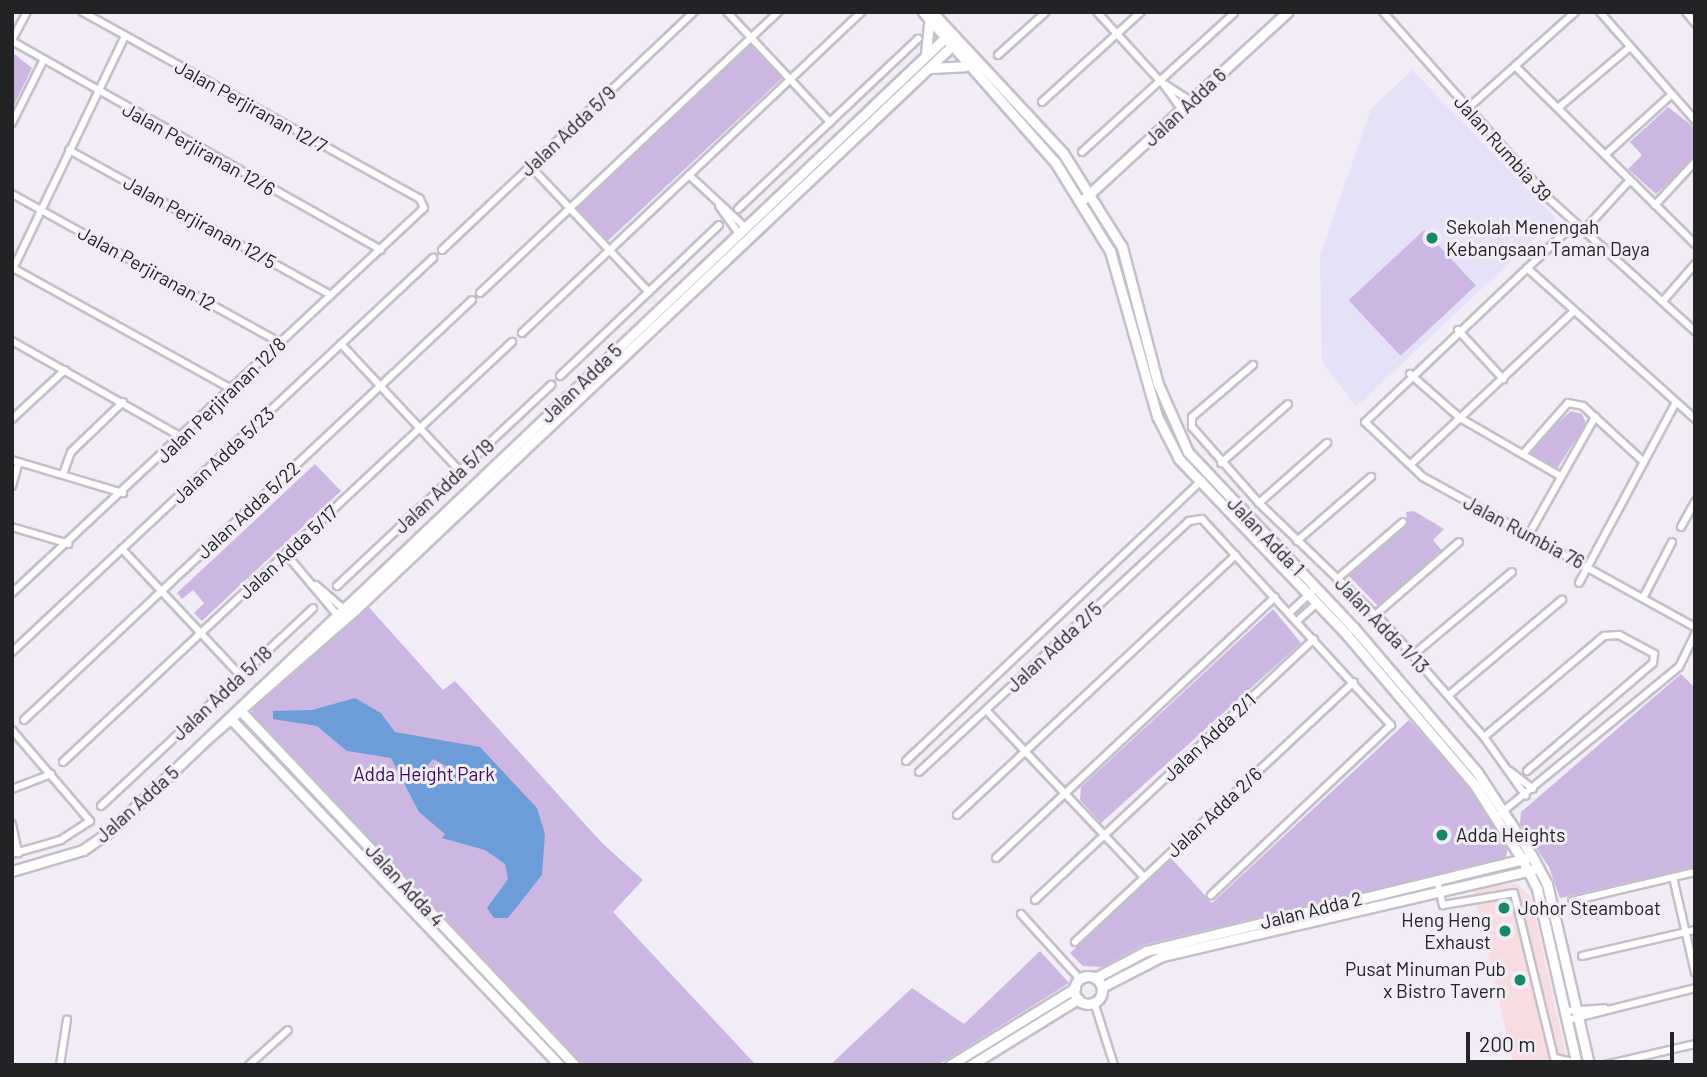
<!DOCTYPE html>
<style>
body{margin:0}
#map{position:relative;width:1707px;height:1077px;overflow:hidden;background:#f1ecf6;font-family:Barlow,sans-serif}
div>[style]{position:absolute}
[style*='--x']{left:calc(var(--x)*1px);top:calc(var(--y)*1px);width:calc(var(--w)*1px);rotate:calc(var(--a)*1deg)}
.commercial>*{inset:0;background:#f7dde1}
.education>*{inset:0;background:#e5e1f7}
.green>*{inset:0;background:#ccb7e3;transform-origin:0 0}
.water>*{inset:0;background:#6c9dd9}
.roads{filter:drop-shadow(2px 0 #c4bfc9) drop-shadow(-2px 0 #c4bfc9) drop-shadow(0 2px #c4bfc9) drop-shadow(0 -2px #c4bfc9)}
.street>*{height:6px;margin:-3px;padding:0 3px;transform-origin:3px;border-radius:3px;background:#fff}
.secondary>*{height:9px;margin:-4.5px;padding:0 4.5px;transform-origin:4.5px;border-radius:4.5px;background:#fff}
.secondary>.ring{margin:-4.5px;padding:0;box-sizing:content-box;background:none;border:9px solid #fff;border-radius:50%}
.dots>*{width:19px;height:19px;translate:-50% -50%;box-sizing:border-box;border:4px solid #f1ecf6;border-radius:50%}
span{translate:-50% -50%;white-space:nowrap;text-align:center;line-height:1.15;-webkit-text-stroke:6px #f1ecf6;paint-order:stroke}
.street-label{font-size:19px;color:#232225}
.poi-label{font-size:19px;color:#232225}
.left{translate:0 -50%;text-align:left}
.right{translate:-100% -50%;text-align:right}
.park-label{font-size:19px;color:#3d0c5e}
.frame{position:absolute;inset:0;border:14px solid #232225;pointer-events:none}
.scale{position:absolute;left:1466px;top:1032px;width:208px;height:32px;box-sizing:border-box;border:4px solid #232225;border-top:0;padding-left:9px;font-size:21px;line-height:24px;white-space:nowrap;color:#232225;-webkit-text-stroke:5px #f1ecf6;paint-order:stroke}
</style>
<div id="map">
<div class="commercial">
<i style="clip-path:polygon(1515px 883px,1531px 897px,1568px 1065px,1514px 1065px,1473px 890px)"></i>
</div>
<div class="education">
<i style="clip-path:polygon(1412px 70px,1556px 219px,1356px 407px,1322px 362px,1320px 256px,1371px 109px)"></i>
</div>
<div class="green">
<i style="left:750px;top:44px;width:47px;height:238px;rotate:47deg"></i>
<i style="clip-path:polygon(12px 52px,32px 68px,12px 109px)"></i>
<i style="clip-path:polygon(1668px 107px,1695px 128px,1695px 158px,1656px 194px,1628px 169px,1642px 155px,1630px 142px)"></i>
<i style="left:1424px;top:230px;width:76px;height:103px;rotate:47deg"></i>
<i style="clip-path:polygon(1571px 411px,1582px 414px,1586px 424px,1556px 470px,1531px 455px,1533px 446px)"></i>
<i style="clip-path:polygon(315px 464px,341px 491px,202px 621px,194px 613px,204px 603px,193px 590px,182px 599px,177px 593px)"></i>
<i style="clip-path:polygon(1414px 511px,1444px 529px,1433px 540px,1444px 553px,1380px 608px,1349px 576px,1408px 524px,1406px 512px)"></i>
<i style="clip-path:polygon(366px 604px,443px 690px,455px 681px,602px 843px,643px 880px,613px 912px,756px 1065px,584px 1065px,253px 719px,252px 708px)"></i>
<i style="clip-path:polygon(1273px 609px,1301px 643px,1101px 823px,1080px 800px,1081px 787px)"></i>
<i style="clip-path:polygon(1681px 674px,1695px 688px,1695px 867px,1560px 898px,1549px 867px,1520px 824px,1521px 812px)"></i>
<i style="clip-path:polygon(1409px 720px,1469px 786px,1508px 846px,1506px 858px,1143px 945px,1102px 967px,1083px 966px,1070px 953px,1171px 858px,1212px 903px)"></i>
<i style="clip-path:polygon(1040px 951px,1069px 983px,938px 1065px,830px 1065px,912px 988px,964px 1024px)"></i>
</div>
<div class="water">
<i style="clip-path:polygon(evenodd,355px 698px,381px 713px,395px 732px,480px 747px,537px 808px,545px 834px,542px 875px,508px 918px,494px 918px,487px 908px,508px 879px,505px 864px,485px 850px,442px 838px,445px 834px,419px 812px,391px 758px,347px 751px,317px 726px,273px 719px,273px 711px,312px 710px,355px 698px,433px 759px,446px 766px,449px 780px,430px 788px,421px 773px,433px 759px)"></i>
</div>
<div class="roads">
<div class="street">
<i style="--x:727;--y:12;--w:151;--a:46.9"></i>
<i style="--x:1097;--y:12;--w:93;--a:47.6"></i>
<i style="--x:1160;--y:81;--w:37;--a:33"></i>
<i style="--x:1383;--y:12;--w:247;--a:48.4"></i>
<i style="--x:1547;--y:197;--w:200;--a:42.2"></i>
<i style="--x:1600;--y:12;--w:144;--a:48.7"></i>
<i style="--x:1686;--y:12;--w:14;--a:51"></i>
<i style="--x:12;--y:40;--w:32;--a:-62"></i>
<i style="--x:12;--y:41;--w:424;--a:29.5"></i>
<i style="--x:998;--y:55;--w:64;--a:-41.9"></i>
<i style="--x:1515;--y:66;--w:253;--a:44.7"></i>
<i style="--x:1161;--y:81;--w:36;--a:54"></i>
<i style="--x:1042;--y:102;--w:134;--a:-42.3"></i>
<i style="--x:1558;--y:108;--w:94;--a:-40.3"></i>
<i style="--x:1467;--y:109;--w:145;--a:-41.9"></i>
<i style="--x:12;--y:123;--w:67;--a:-63.4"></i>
<i style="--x:69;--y:150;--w:299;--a:29"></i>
<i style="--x:1082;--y:152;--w:206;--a:-42.4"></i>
<i style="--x:1605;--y:155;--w:89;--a:-42.3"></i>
<i style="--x:531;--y:167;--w:172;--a:46.7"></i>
<i style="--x:689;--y:175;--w:78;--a:42.9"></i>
<i style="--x:12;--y:194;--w:308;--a:29"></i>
<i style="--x:1655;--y:205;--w:59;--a:-47.1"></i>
<i style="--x:719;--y:206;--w:36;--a:54"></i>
<i style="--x:738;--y:209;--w:248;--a:-43.4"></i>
<i style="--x:1575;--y:223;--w:289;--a:136.5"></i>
<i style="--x:1365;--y:422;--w:80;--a:43.5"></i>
<i style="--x:1423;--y:477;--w:311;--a:28.9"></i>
<i style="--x:1584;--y:230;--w:68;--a:-47.4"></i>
<i style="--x:442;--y:250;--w:347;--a:-43.4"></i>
<i style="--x:13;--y:268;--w:249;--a:29"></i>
<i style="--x:1527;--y:268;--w:226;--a:41.9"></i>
<i style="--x:12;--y:271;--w:261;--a:-64.3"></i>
<i style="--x:480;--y:293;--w:410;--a:-43.3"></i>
<i style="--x:1663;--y:301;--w:49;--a:-49.1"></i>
<i style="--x:1458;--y:330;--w:67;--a:47.4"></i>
<i style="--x:522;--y:333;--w:467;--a:-43.4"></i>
<i style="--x:12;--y:341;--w:195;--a:29.5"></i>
<i style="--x:341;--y:344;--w:174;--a:46.9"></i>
<i style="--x:1253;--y:365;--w:80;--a:139.6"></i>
<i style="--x:1192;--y:417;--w:10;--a:90"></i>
<i style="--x:1192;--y:427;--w:101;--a:48.6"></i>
<i style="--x:1259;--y:503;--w:179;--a:43.9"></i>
<i style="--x:1388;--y:627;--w:146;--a:48.9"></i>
<i style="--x:1484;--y:737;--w:72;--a:54.6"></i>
<i style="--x:1410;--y:374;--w:67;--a:41.3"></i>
<i style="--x:1460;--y:418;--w:116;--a:30.1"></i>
<i style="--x:560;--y:376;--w:219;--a:-43.5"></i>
<i style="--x:12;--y:419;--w:72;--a:-42.8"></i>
<i style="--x:1523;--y:454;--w:68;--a:-48.6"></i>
<i style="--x:1568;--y:403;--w:15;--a:11"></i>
<i style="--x:1583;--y:406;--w:83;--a:42.6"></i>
<i style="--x:12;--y:460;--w:116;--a:16.6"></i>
<i style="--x:1221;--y:463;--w:89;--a:-41.4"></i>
<i style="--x:1411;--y:464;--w:221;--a:-43.2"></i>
<i style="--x:63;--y:474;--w:23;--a:-70"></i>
<i style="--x:71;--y:452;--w:72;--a:-43.9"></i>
<i style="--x:12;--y:486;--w:25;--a:-74"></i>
<i style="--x:1259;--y:503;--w:91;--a:-41.4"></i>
<i style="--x:12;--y:527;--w:59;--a:16.6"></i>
<i style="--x:1681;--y:527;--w:29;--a:-61"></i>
<i style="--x:1528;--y:536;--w:137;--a:-60.6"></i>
<i style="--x:1297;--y:541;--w:98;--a:-40.9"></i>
<i style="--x:122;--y:549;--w:174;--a:46.9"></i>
<i style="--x:286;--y:554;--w:81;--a:50"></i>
<i style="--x:1337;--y:579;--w:87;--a:-40.8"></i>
<i style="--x:1579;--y:583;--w:203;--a:-61.8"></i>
<i style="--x:316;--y:585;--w:40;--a:41"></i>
<i style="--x:337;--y:586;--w:294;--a:-43.2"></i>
<i style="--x:12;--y:593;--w:564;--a:-43.06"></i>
<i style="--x:424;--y:208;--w:10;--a:-114"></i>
<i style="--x:420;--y:199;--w:386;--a:-151"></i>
<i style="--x:1643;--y:598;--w:63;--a:-62.6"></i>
<i style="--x:1289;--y:613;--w:37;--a:-43"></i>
<i style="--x:1375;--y:615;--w:111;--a:-41"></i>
<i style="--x:1297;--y:621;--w:27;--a:-42"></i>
<i style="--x:12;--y:652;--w:577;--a:-43.1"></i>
<i style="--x:1413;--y:655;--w:129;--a:-40"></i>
<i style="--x:1449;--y:695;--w:148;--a:-40.1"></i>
<i style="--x:986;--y:710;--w:230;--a:46.6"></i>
<i style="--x:24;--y:720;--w:614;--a:-43.15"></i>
<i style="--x:12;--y:730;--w:120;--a:49.4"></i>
<i style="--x:90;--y:821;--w:35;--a:147"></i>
<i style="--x:61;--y:840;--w:51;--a:164.1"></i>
<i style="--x:1484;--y:737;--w:157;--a:-40.1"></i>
<i style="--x:1604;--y:636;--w:15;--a:-4"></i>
<i style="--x:1619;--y:635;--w:40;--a:28"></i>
<i style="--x:1654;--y:654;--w:9;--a:96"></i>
<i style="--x:1653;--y:663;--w:166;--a:139.4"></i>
<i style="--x:906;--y:761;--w:408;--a:-43.5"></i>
<i style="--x:63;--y:762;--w:615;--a:-43.09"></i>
<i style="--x:1510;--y:771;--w:29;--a:38"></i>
<i style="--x:919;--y:772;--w:369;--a:-42.9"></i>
<i style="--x:1189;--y:521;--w:13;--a:-9"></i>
<i style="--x:1202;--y:519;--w:280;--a:47.5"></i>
<i style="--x:1391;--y:725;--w:248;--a:136.6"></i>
<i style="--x:12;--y:789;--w:42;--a:-21"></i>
<i style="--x:101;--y:806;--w:290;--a:-43"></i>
<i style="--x:957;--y:815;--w:381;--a:-43"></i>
<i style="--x:1495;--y:818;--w:238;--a:-39.4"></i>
<i style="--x:1679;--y:667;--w:37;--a:-64"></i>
<i style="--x:12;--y:824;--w:30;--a:78"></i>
<i style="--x:996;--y:858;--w:382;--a:-43.1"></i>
<i style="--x:1673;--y:877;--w:98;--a:77.1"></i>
<i style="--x:1437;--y:880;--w:26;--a:77"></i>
<i style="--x:1443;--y:905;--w:72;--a:-9.6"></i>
<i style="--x:1514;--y:893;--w:177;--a:76.3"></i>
<i style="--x:1035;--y:900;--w:382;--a:-43.1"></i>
<i style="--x:1572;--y:901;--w:126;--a:-13.3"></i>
<i style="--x:1021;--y:914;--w:88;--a:47.8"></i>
<i style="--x:1075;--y:942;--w:381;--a:-43"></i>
<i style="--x:1582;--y:956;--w:116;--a:-13"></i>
<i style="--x:1094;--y:1002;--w:66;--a:72.4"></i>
<i style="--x:1566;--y:1011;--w:39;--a:-4"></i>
<i style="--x:1568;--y:1020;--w:131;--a:-14.1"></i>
<i style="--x:1555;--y:1058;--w:22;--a:13"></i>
<i style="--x:60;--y:1065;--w:46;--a:-81.2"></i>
<i style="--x:249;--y:1065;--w:52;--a:-41.9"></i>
<i style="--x:1605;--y:1065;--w:92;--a:-13.1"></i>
</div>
<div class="secondary">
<i style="--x:923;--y:12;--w:200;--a:48.7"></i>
<i style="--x:1055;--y:162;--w:105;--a:58.3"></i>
<i style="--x:1110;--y:251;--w:172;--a:74.1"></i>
<i style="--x:1157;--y:416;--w:48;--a:62.9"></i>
<i style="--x:1179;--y:459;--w:243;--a:46.3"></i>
<i style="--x:1347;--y:635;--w:196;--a:49.6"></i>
<i style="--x:1474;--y:784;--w:89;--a:57.4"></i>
<i style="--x:1522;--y:859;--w:34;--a:63"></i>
<i style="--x:1537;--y:889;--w:180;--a:77.2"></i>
<i style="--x:932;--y:12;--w:192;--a:47.1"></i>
<i style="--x:1063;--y:153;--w:111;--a:57.9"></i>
<i style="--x:1122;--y:247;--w:142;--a:75.3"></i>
<i style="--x:1158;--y:384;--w:74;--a:66.2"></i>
<i style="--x:1188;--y:452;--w:242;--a:46.7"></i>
<i style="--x:1354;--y:628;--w:189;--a:49.5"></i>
<i style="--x:1477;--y:772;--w:100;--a:56.8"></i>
<i style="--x:1532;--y:856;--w:32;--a:62"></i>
<i style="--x:1547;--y:884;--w:186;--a:76.9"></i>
<i style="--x:926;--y:53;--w:30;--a:-84"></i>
<i style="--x:931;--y:68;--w:34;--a:-3"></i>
<i style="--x:1085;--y:198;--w:275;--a:-42.6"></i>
<i style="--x:239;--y:709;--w:489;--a:46.7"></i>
<i style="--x:230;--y:718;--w:478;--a:46.5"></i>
<i style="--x:214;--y:733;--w:187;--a:-41.1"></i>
<i style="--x:355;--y:610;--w:824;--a:-43.38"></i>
<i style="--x:12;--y:871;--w:74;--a:-16.5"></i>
<i style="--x:83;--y:850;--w:32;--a:-35"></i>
<i style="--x:109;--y:832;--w:1161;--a:-43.53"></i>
<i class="ring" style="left:1074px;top:976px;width:19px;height:19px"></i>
<i style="--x:1095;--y:978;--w:58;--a:-27.9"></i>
<i style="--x:1146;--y:951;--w:392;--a:-13.7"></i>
<i style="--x:1102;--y:987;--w:68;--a:-27.3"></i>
<i style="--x:1162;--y:956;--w:381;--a:-13.1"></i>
<i style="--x:950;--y:1065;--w:147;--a:-31.6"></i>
<i style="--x:971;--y:1065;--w:126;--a:-31.7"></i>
</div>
</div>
<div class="dots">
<i style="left:1432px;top:238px;background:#168767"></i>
<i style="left:1442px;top:835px;background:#168767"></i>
<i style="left:1504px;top:908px;background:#168767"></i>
<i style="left:1505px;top:931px;background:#168767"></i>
<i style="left:1520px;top:980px;background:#168767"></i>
</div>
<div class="street-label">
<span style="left:251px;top:106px;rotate:29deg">Jalan Perjiranan 12/7</span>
<span style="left:1185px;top:107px;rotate:-43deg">Jalan Adda 6</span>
<span style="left:568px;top:131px;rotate:-43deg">Jalan Adda 5/9</span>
<span style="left:1503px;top:148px;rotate:48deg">Jalan Rumbia 39</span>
<span style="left:199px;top:149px;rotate:29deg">Jalan Perjiranan 12/6</span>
<span style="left:200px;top:222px;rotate:29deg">Jalan Perjiranan 12/5</span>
<span style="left:147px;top:268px;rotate:29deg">Jalan Perjiranan 12</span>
<span style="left:581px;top:383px;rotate:-44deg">Jalan Adda 5</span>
<span style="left:221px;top:400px;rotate:-44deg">Jalan Perjiranan 12/8</span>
<span style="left:223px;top:455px;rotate:-43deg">Jalan Adda 5/23</span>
<span style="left:444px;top:486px;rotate:-43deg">Jalan Adda 5/19</span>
<span style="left:248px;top:510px;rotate:-43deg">Jalan Adda 5/22</span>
<span style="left:1524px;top:532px;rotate:28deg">Jalan Rumbia 76</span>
<span style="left:1266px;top:536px;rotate:46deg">Jalan Adda 1</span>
<span style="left:288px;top:552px;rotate:-43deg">Jalan Adda 5/17</span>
<span style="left:1382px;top:625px;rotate:46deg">Jalan Adda 1/13</span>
<span style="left:1054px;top:647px;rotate:-43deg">Jalan Adda 2/5</span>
<span style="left:222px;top:693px;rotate:-43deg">Jalan Adda 5/18</span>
<span style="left:1209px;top:737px;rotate:-43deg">Jalan Adda 2/1</span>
<span style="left:137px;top:804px;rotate:-42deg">Jalan Adda 5</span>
<span style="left:1214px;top:812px;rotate:-43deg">Jalan Adda 2/6</span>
<span style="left:405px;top:885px;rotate:47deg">Jalan Adda 4</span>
<span style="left:1311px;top:910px;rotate:-14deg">Jalan Adda 2</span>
</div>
<div class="poi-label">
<span class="left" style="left:1446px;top:238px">Sekolah Menengah<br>Kebangsaan Taman Daya</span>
<span class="left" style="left:1456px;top:835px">Adda Heights</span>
<span class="left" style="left:1518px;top:908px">Johor Steamboat</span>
<span class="right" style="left:1491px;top:931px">Heng Heng<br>Exhaust</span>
<span class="right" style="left:1506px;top:980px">Pusat Minuman Pub<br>x Bistro Tavern</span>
</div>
<div class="park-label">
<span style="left:424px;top:774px">Adda Height Park</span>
</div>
<div class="frame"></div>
<div class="scale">200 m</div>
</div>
